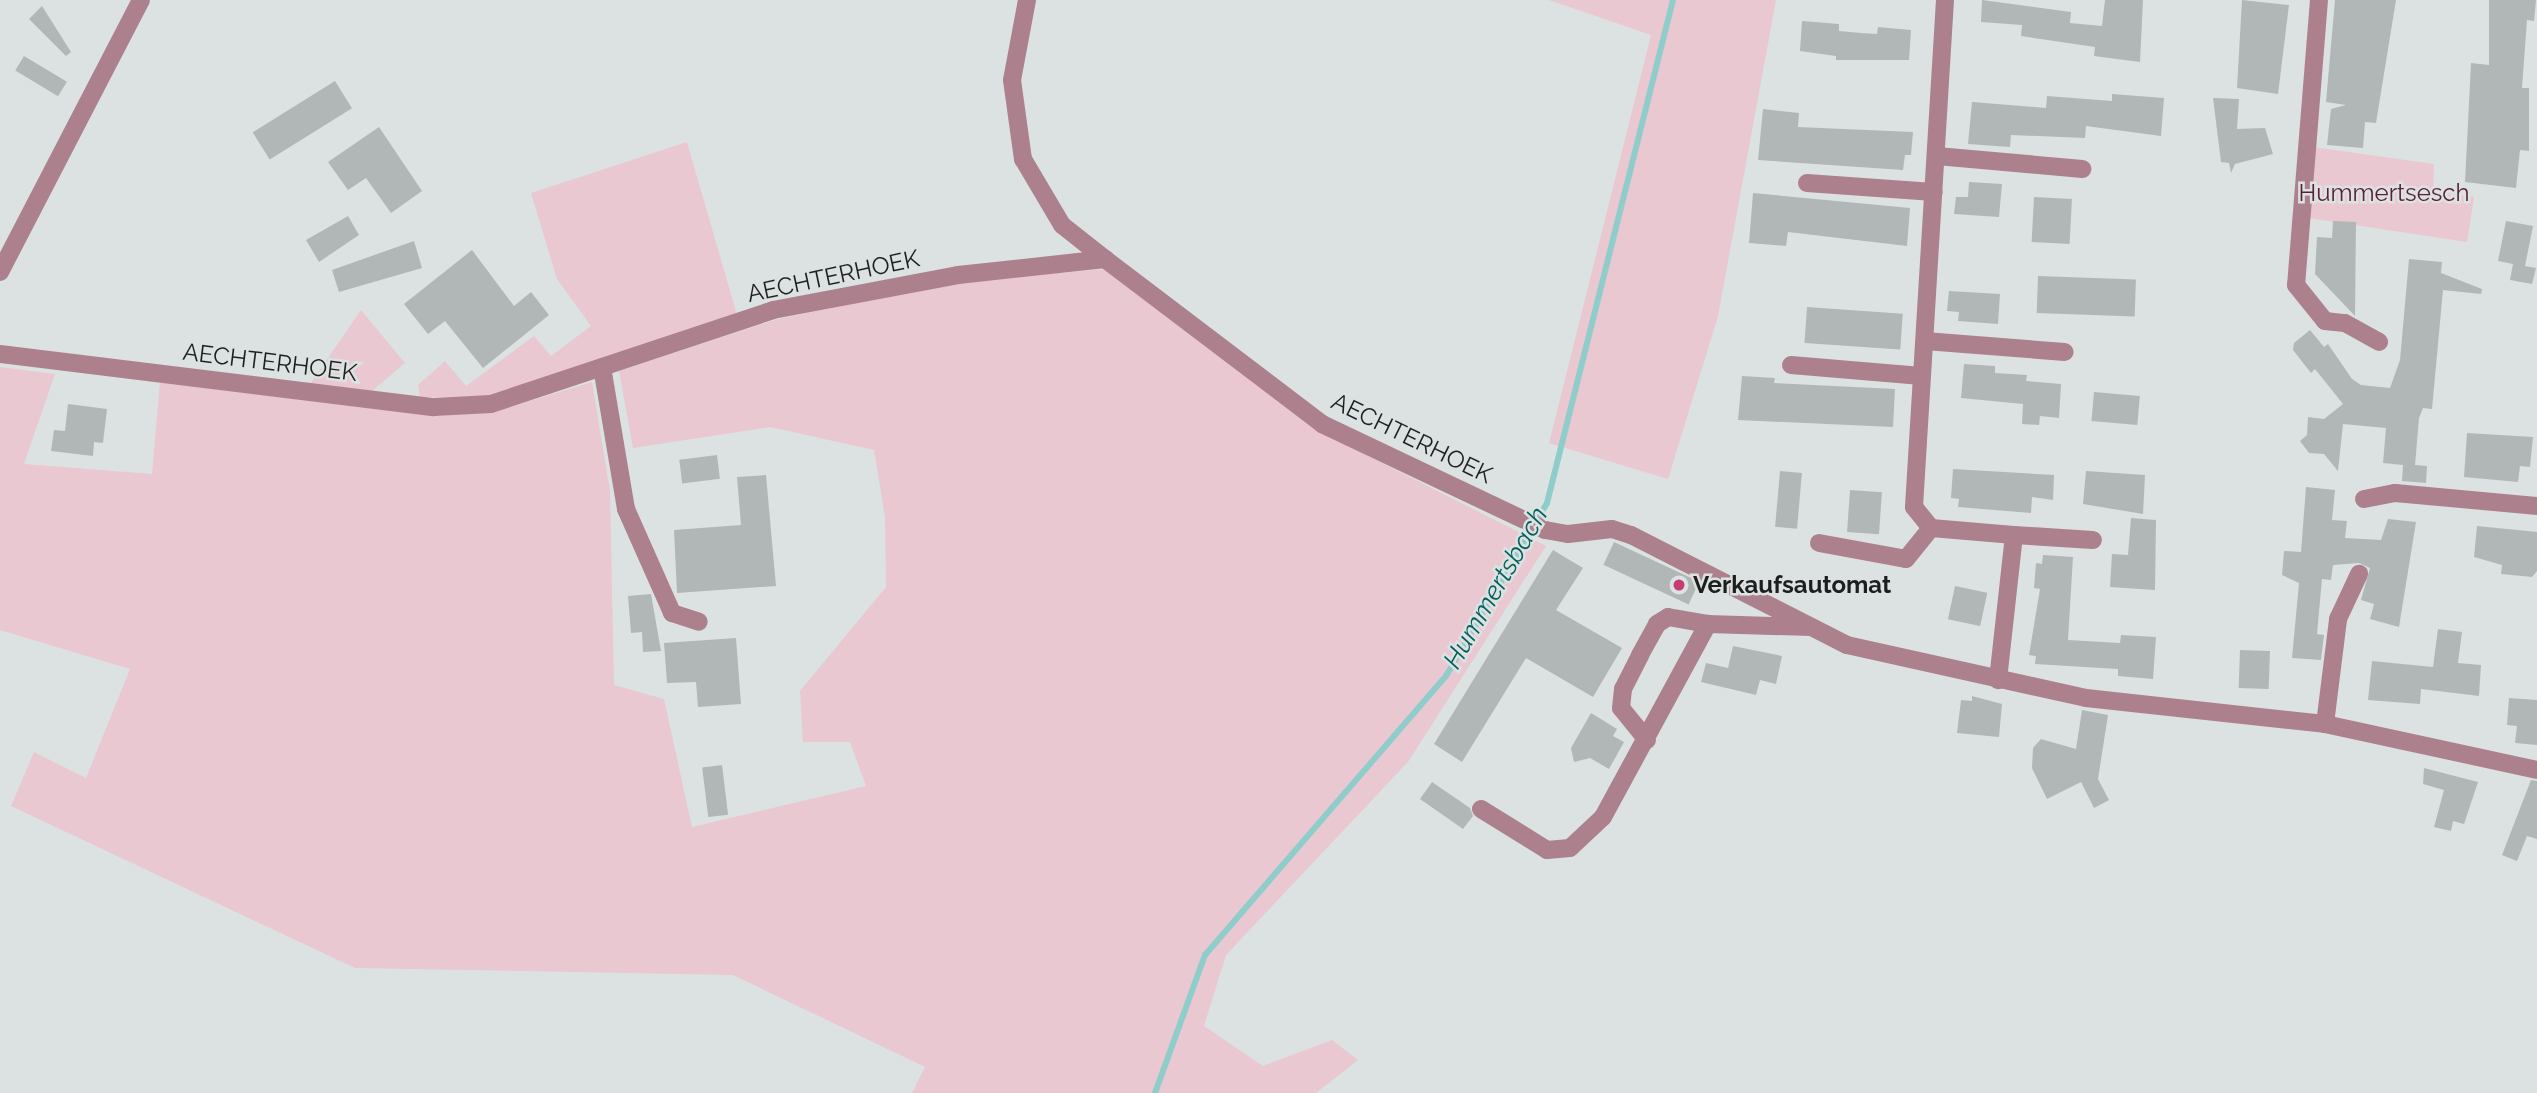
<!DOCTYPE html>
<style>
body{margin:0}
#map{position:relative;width:2537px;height:1093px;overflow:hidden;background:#dce2e2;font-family:Raleway,sans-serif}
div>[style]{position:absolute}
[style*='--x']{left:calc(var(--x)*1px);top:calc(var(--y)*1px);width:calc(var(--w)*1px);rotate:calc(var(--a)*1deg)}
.green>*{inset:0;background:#e9c8d1}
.stream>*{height:6px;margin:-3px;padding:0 3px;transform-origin:3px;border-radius:3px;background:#8fcdca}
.building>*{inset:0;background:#b1b7b6;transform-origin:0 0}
.minor>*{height:18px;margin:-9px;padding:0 9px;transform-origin:9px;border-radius:9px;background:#ac818d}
.dots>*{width:19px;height:19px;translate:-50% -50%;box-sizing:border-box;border:4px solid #dce2e2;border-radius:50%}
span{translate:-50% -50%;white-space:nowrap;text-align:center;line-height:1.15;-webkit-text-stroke:5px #dce2e2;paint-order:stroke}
.park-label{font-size:24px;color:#5c1e35}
.street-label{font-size:24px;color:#1d1f1e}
.poi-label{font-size:24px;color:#1d1f1e;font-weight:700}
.left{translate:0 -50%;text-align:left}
.water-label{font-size:26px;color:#04605d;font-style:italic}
</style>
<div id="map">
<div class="green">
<i style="clip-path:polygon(1549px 0,1776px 0,1718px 316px,1668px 479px,1549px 443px,1651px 35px)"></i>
<i style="clip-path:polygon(687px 142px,737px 315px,499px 397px,420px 397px,418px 385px,445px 361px,466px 386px,534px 336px,551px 356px,591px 326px,557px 279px,531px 193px)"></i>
<i style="clip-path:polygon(2313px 147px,2434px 164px,2433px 191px,2474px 197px,2467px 242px,2308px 218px)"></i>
<i style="clip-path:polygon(1105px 269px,1315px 429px,1546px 546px,1408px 762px,1226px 955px,1204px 1026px,1263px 1066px,1332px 1040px,1358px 1060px,1316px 1093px,912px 1093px,925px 1067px,733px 975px,355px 968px,11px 806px,34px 752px,86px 778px,130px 669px,0 630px,0 367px,55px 374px,24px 464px,152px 474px,160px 382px,438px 416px,496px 411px,592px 382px,610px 491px,614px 685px,664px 699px,692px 827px,866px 786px,850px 742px,803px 742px,800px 691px,886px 587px,885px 517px,874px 450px,770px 427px,633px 448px,619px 371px,778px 319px,966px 281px)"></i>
<i style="clip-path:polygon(361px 310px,405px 363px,372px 391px,311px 383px)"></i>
</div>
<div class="stream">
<i style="--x:1155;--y:1093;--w:147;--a:-70.1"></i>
<i style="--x:1205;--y:955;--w:369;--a:-49.2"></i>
<i style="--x:1446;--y:676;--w:200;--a:-59.7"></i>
<i style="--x:1547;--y:503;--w:519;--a:-75.94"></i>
</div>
<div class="building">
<i style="clip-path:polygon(1982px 0,2071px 12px,2070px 23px,2102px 26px,2105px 0,2143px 0,2140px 62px,2094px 56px,2095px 47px,2021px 36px,2022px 25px,1981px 22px)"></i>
<i style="clip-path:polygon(2242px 0,2289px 5px,2278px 94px,2237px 88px)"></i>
<i style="clip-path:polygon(2335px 0,2396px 0,2376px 123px,2365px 122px,2363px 148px,2327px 145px,2331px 109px,2346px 105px,2326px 102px)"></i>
<i style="clip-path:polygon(2489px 0,2536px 0,2534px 21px,2527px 20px,2522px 88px,2529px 88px,2529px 151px,2520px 150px,2516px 188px,2465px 182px,2471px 63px,2489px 65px)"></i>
<i style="clip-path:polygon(42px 6px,71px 52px,66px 56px,29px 19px)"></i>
<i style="clip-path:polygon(1802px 21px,1839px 24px,1839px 31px,1861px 33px,1877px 34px,1878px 27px,1911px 30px,1909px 60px,1836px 60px,1836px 56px,1800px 51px)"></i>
<i style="left:24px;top:56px;width:50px;height:17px;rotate:31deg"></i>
<i style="left:335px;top:81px;width:32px;height:97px;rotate:58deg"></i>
<i style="clip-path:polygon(2112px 94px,2164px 98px,2161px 136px,2086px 126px,2085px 138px,2011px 135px,2010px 147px,1968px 144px,1972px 102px,2046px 108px,2047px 96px,2112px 101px)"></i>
<i style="clip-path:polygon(2213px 98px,2239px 99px,2237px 129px,2265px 128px,2273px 154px,2235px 164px,2231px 173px,2229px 163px,2221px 162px)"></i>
<i style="clip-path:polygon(1763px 109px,1799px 113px,1798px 127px,1913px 132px,1911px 155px,1905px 155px,1903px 170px,1758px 160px)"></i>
<i style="clip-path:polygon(379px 127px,422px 191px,391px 213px,366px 178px,348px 190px,328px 162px)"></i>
<i style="clip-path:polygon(1969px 182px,2002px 184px,1999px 217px,1954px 214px,1956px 197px,1968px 197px)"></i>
<i style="clip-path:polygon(1753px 193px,1910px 208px,1907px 246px,1788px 232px,1786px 246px,1749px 243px)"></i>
<i style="left:2034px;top:197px;width:38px;height:45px;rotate:3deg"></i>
<i style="clip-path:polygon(348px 216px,359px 235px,319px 262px,306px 240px)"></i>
<i style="clip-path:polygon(2333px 221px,2356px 222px,2355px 316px,2315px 274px,2317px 237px,2332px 238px)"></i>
<i style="clip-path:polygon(2506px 221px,2533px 226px,2525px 266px,2536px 268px,2532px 284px,2510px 280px,2513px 264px,2498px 261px)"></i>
<i style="clip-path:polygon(414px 241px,422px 268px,339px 292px,332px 270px)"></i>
<i style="clip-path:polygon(472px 250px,514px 306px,531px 292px,549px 315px,483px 368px,445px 321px,428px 334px,404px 304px)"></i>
<i style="clip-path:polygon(2409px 259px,2442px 262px,2441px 273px,2482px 289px,2481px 294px,2443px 290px,2432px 409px,2423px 408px,2419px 418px,2415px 465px,2427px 466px,2426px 483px,2402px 481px,2403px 465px,2383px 463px,2386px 428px,2343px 424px,2338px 471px,2324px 454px,2309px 453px,2300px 441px,2307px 435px,2308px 417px,2324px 419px,2343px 404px,2315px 369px,2311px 373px,2293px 350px,2294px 343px,2310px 330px,2324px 347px,2328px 344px,2352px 379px,2361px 385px,2390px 388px,2400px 360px)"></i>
<i style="left:2038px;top:276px;width:98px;height:37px;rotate:2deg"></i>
<i style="clip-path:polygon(1949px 291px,2000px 294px,1998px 324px,1958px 321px,1959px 312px,1947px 311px)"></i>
<i style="left:1807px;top:307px;width:96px;height:36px;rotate:4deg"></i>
<i style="clip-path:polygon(1964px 364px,1995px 366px,1995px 373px,2027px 375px,2026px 381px,2061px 384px,2059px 418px,2040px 416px,2039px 425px,2022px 424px,2023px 404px,1961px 398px)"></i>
<i style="clip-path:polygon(1742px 376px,1775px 378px,1774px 383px,1895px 389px,1893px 427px,1738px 420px)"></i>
<i style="left:2094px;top:392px;width:46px;height:29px;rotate:5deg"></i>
<i style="clip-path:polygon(68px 404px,107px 409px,103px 443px,94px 442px,93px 456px,51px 451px,54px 430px,65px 431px)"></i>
<i style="clip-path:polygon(2467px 433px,2533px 437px,2530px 467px,2520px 466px,2518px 482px,2464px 477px)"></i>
<i style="left:717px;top:455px;width:24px;height:38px;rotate:83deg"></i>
<i style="clip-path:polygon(1953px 469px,2054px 475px,2053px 500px,2032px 497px,2031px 513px,1958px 507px,1959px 499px,1951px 498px)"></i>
<i style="left:1780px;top:471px;width:22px;height:56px;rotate:5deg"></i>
<i style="clip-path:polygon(2086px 471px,2145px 475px,2143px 514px,2083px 504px)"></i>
<i style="clip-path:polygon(766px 475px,776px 586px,677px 593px,674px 530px,741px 525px,737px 477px)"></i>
<i style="clip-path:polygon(2306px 487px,2335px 490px,2332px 520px,2347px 521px,2345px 538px,2381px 540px,2388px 519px,2416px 522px,2399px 627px,2370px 619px,2374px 604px,2361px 600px,2370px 568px,2359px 563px,2333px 565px,2331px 580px,2322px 579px,2317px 634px,2324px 635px,2321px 660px,2292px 658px,2299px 583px,2282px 575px,2284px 551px,2301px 552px)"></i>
<i style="left:1850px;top:490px;width:32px;height:42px;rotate:4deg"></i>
<i style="clip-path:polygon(2131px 518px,2156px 520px,2155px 590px,2110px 587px,2112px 554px,2128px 555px)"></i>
<i style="clip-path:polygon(2477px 526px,2537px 532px,2537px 571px,2532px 577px,2501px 574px,2502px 565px,2474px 557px)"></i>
<i style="left:1614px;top:542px;width:94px;height:25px;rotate:25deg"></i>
<i style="clip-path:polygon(1553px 550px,1583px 568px,1556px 610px,1622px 648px,1593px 697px,1526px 658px,1462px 762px,1434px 744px)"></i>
<i style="clip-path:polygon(2043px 555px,2073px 557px,2068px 640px,2120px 643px,2121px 635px,2156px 637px,2153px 679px,2118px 676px,2118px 669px,2035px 664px,2036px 656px,2029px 655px,2040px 589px,2034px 588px,2036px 563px,2042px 564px)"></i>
<i style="left:1955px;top:586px;width:33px;height:34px;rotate:12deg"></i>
<i style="clip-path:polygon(651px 594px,661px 651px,643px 652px,642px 632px,631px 633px,628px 596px)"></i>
<i style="clip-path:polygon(2438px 629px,2462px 632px,2458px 663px,2481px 665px,2479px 696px,2421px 689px,2420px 704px,2368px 700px,2372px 661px,2433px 667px)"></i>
<i style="clip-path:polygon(736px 638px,741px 704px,698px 707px,696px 682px,667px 683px,664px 643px)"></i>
<i style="clip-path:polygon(1733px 646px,1782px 656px,1776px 684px,1760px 680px,1756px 695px,1701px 682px,1706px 663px,1728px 668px)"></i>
<i style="left:2240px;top:650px;width:30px;height:38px;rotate:2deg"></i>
<i style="clip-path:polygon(1972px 696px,2002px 704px,1999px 737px,1957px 733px,1961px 700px,1972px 701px)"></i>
<i style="clip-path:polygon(2509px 698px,2537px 700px,2537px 745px,2515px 743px,2517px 726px,2507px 725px)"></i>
<i style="clip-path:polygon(2082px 710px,2108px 715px,2098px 779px,2109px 800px,2094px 808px,2081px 782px,2047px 799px,2032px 768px,2033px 748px,2041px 739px,2076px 749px)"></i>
<i style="clip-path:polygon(1591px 713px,1617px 729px,1613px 736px,1624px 742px,1609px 769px,1590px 758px,1574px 762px,1571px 748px)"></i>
<i style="left:722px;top:765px;width:50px;height:20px;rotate:83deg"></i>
<i style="clip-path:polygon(2424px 768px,2478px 782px,2464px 824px,2453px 821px,2451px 831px,2434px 827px,2444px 790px,2423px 784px)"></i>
<i style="clip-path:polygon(2531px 780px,2537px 781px,2537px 839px,2527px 836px,2517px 861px,2502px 855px)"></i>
<i style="clip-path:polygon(1432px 782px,1470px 808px,1473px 816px,1463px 829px,1420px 799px)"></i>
</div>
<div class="minor">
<i style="--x:1027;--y:0;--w:81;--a:100.6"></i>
<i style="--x:1012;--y:80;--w:80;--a:82.1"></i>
<i style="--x:1023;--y:159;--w:77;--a:59.4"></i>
<i style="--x:1062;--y:225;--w:55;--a:38.3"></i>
<i style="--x:1945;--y:0;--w:508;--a:93.5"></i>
<i style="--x:1914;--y:507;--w:27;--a:51"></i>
<i style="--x:1931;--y:528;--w:83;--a:4.8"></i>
<i style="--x:2014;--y:535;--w:146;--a:96.3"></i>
<i style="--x:2319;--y:0;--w:286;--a:94.6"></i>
<i style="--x:2296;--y:285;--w:46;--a:51.1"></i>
<i style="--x:2325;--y:321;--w:20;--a:6"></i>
<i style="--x:2345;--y:323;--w:39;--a:29"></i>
<i style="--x:1937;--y:156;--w:146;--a:5.1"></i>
<i style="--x:1807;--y:183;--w:127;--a:4.1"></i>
<i style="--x:0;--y:272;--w:306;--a:-62.6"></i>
<i style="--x:1925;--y:341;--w:140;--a:4.5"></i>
<i style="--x:0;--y:354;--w:437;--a:7"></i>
<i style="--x:434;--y:407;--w:57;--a:-3"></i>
<i style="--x:491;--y:404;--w:297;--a:-18.4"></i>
<i style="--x:773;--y:310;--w:188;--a:-10.7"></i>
<i style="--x:958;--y:275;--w:148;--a:-6.2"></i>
<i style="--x:1105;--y:259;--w:273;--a:37.2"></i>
<i style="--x:1322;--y:424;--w:247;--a:25.4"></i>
<i style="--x:1545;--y:530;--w:23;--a:10"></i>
<i style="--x:1568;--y:534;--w:44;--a:-6.5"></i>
<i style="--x:1612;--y:529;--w:20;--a:18"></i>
<i style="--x:1631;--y:535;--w:242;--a:27"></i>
<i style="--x:1847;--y:645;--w:245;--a:12.5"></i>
<i style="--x:2086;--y:698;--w:240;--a:6.2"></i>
<i style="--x:2325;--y:724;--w:217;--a:12.2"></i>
<i style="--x:1791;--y:365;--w:131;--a:4.8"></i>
<i style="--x:602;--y:367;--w:144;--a:80.4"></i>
<i style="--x:626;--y:509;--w:114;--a:66.1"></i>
<i style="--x:672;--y:613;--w:28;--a:18"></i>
<i style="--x:2364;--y:499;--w:32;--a:-11"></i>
<i style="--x:2395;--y:493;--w:143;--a:5.2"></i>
<i style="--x:2014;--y:535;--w:79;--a:3.6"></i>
<i style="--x:1819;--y:543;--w:88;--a:10.4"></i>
<i style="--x:1906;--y:559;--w:40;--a:-51"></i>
<i style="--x:2325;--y:724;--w:106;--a:-82.9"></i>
<i style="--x:2338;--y:619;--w:50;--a:-65"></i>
<i style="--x:1647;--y:740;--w:41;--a:-129.1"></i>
<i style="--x:1621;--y:708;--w:19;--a:-84"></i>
<i style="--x:1623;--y:689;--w:38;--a:-63"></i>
<i style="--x:1640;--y:655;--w:35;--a:-61"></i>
<i style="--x:1657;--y:624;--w:13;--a:-32"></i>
<i style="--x:1668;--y:617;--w:41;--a:9.9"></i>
<i style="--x:1481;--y:809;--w:78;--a:31.8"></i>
<i style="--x:1547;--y:850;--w:23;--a:-5"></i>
<i style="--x:1570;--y:848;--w:45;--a:-43.2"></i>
<i style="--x:1603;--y:817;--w:220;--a:-61.5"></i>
<i style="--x:1708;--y:624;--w:103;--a:1.7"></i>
</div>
<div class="dots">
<i style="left:1679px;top:585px;background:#c73c73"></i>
</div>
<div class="park-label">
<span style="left:2384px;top:193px">Hummertsesch</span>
</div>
<div class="street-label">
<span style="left:833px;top:276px;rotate:-12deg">AECHTERHOEK</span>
<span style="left:270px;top:362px;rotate:7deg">AECHTERHOEK</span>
<span style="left:1412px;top:438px;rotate:26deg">AECHTERHOEK</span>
</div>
<div class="poi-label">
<span class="left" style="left:1693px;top:585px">Verkaufsautomat</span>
</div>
<div class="water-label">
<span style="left:1496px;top:588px;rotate:-60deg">Hummertsbach</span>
</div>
</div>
